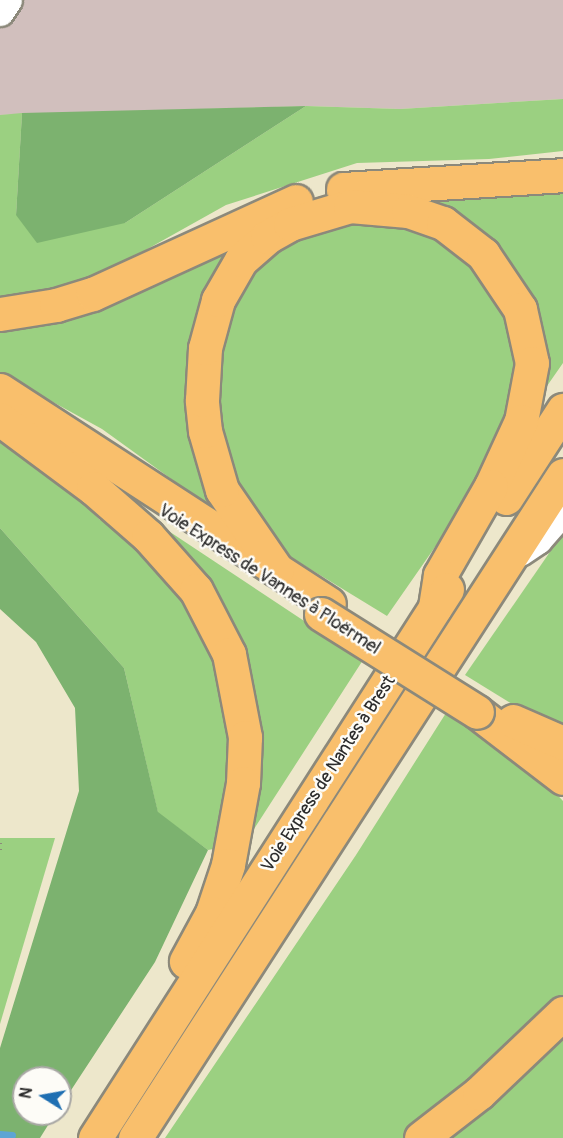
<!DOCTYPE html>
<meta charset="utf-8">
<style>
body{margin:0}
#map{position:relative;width:563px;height:1138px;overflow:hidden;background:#ede7cb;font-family:Pangolin,sans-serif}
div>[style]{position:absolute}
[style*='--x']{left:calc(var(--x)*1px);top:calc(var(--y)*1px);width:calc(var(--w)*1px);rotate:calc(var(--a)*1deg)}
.industrial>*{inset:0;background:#d1bfbd}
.green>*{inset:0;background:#9bd081}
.forest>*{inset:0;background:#7cb26f}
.stream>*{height:7px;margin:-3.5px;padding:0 3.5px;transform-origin:3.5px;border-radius:3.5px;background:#5da5d4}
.path>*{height:4px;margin-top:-2px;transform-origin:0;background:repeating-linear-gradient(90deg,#8c897b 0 1.5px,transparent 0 6px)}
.roads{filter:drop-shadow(2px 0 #8c897b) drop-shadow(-2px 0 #8c897b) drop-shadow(0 2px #8c897b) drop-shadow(0 -2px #8c897b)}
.minor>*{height:27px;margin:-13.5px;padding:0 13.5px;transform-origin:13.5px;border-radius:13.5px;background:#fff}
.highway>*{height:33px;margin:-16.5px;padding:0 16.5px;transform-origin:16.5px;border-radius:16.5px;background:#f9bf6c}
.bridges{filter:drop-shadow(2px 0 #8c897b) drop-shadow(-2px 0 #8c897b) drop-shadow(0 2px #8c897b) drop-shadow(0 -2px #8c897b)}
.highway-bridge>*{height:33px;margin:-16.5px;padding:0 16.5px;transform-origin:16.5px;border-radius:16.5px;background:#f9bf6c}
span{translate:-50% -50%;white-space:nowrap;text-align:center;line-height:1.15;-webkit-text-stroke:5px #fdfcf7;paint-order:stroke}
.street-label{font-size:18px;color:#2b2b2b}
.north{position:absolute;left:12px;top:1066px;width:60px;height:60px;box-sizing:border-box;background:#fdfcf7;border:2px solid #a9a8a5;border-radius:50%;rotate:281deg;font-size:16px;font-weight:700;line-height:24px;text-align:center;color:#2b2b2b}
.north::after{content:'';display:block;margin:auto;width:21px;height:27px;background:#1f6fb2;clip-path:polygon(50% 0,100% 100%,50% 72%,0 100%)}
</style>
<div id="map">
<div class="industrial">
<i style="clip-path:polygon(0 0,563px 0,563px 99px,400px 109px,306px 106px,0 115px)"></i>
</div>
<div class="green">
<i style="clip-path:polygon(563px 99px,563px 151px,489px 159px,357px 163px,226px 205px,92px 280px,18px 301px,0 300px,0 115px,22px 113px,16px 215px,125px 223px,306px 106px,400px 109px)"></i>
<i style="clip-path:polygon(563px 191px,563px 363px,387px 616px,217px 512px,102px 429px,0 373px,0 327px,257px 225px,435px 195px)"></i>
<i style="clip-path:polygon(0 439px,63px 483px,100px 520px,158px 524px,363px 660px,245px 843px,208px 850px,158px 813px,124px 668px,0 528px)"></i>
<i style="clip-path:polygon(563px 533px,563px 729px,543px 723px,465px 675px)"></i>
<i style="clip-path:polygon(446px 713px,549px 786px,563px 801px,563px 1138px,165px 1138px,356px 855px)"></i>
<i style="clip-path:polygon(0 838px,55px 838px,0 1024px)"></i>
</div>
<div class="forest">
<i style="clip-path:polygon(306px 106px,125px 223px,37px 243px,16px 215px,22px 113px)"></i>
<i style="clip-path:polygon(0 528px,124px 668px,158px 812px,208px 850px,155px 962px,60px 1107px,60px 1078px,24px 1078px,24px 1114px,55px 1114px,40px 1138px,0 1138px,0 1048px,79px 791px,75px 708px,36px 642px,0 609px)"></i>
</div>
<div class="stream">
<i style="--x:0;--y:1134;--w:12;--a:5"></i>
</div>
<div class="path">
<i style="--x:0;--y:843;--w:8;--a:90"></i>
</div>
<div class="roads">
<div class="minor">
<i style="--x:0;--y:12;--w:14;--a:-56"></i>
<i style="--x:520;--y:552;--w:22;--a:-34"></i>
<i style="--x:538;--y:540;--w:38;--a:-49"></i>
</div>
<div class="highway">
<i style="--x:343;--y:189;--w:220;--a:-3.6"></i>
<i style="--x:0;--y:314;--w:57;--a:-9.1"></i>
<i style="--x:56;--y:305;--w:39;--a:-17"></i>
<i style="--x:93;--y:294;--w:223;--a:-24.6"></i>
<i style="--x:0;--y:390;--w:392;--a:33"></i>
<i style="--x:0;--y:419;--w:116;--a:36.6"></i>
<i style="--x:93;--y:488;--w:73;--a:41.1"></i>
<i style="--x:148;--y:536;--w:72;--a:48.4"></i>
<i style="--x:196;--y:590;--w:72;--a:62.7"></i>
<i style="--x:229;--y:654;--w:85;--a:79.1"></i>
<i style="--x:245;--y:737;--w:46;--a:92.5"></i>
<i style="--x:243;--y:783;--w:83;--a:100.4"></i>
<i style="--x:228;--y:865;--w:51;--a:108.4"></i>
<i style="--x:212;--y:913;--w:55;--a:118.4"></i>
<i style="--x:506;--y:498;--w:105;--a:-57.1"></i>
<i style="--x:277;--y:570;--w:97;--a:-124.5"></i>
<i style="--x:222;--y:490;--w:61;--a:-106.1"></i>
<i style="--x:205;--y:431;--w:31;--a:-96"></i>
<i style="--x:202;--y:400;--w:52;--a:-86.7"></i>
<i style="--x:205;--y:348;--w:50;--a:-74.8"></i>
<i style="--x:218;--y:300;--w:46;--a:-60.1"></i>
<i style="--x:241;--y:260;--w:35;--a:-41"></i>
<i style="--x:267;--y:237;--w:26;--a:-29"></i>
<i style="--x:290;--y:224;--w:63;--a:-16.7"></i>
<i style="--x:350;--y:206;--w:58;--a:4.9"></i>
<i style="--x:408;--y:211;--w:37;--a:19"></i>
<i style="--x:443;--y:223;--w:51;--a:37.8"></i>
<i style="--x:483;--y:254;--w:66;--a:56.1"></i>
<i style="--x:520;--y:309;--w:55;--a:77.5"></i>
<i style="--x:532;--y:363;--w:59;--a:100.7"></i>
<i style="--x:521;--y:421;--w:72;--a:114.8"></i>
<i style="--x:491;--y:486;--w:103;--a:119.8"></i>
<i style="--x:440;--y:575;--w:33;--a:99"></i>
<i style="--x:477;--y:712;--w:108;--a:37.5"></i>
<i style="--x:513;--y:721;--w:55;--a:23.7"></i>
<i style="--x:95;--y:1138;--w:652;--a:-57.33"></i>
<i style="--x:135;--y:1138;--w:789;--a:-57.16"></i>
<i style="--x:421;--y:1138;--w:73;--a:-37.8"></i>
<i style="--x:479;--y:1093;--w:116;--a:-43.6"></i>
</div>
</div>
<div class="bridges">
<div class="highway-bridge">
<i style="--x:321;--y:614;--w:184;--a:32.1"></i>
</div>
</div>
<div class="street-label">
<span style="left:269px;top:580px;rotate:33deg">Voie Express de Vannes à Ploërmel</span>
<span style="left:329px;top:774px;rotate:-57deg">Voie Express de Nantes à Brest</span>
</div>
<div class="north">N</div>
</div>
